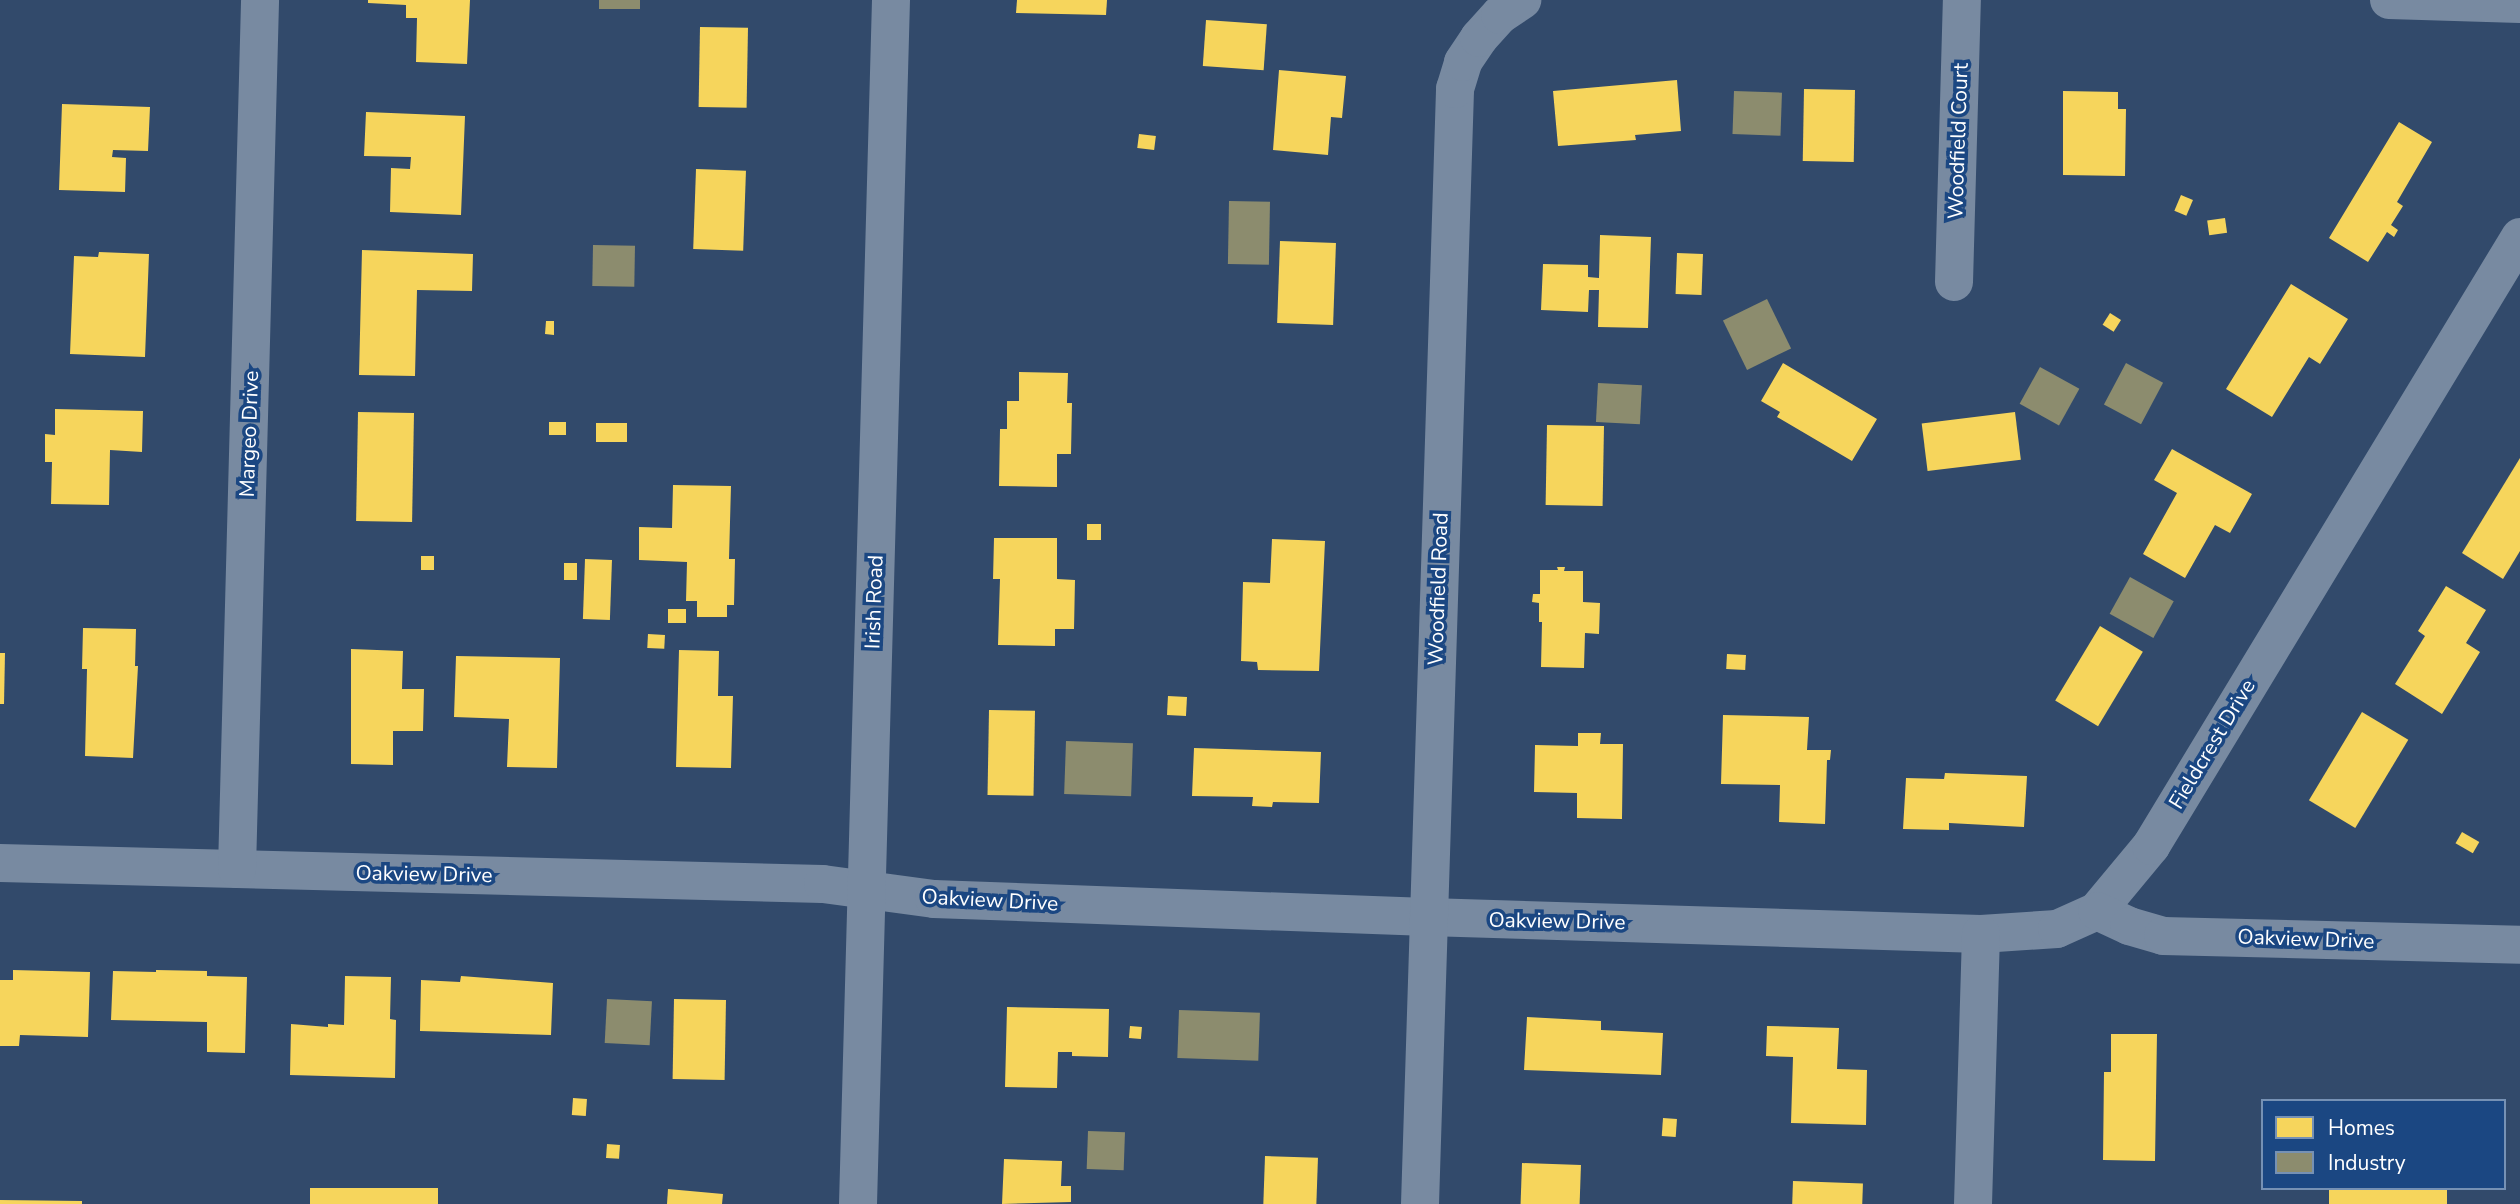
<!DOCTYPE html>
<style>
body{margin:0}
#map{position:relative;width:2520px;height:1204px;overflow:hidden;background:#324a6b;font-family:"Nunito Sans",sans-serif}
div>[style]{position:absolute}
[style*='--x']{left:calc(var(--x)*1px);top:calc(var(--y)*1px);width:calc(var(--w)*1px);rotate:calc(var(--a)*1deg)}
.homes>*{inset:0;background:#f6d55c;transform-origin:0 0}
.industry>*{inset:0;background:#8c8c6e;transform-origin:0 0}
.minor>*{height:38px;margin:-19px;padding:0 19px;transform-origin:19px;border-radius:19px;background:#788aa1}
.tertiary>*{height:38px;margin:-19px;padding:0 19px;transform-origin:19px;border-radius:19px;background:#788aa1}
span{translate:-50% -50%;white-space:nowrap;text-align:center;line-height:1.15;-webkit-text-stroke:7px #1b4782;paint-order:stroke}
.street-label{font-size:21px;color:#fff}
.legend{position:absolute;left:2261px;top:1099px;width:245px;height:91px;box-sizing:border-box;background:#1b4782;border:2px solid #7691b4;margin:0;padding:9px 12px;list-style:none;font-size:21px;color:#fff}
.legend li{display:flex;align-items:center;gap:14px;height:35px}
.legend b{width:35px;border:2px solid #7691b4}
</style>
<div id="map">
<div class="homes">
<i style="clip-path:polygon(368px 0,470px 0,467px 64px,416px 62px,417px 18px,406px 18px,406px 5px,368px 3px)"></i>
<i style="clip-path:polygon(1017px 0,1107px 0,1106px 15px,1016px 13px)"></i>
<i style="left:1206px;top:20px;width:61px;height:46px;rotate:4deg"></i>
<i style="left:700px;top:27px;width:48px;height:80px;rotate:1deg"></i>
<i style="clip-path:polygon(1279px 70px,1346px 76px,1342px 118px,1331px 117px,1328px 155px,1273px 150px)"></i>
<i style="clip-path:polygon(1677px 80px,1681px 131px,1635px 135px,1636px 140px,1558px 146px,1553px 91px)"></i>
<i style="left:1804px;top:89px;width:51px;height:72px;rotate:1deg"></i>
<i style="clip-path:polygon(2063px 91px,2118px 92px,2118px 109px,2126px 109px,2125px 176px,2063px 175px)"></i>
<i style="clip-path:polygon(62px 104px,150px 107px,148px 151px,113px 150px,112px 157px,126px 158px,125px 192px,59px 190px)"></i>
<i style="clip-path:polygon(366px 112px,465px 116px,461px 215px,390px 212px,391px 168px,410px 169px,411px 157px,364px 156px)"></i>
<i style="clip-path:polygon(2399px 122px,2432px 142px,2397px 202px,2403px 206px,2391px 225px,2398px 230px,2394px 237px,2387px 232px,2368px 262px,2329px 238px)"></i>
<i style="left:1139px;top:134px;width:17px;height:14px;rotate:7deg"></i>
<i style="left:696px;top:169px;width:50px;height:80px;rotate:2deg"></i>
<i style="left:2181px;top:195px;width:13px;height:17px;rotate:23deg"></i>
<i style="left:2225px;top:218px;width:15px;height:18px;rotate:82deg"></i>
<i style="clip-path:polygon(1600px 235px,1651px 237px,1648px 328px,1598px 327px,1599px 290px,1589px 290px,1588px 312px,1541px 310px,1543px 264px,1588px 265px,1588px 277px,1599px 278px)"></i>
<i style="left:1280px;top:241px;width:56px;height:82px;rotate:2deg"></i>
<i style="clip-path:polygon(362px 250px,473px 254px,472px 291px,417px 290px,415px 376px,359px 375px)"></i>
<i style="clip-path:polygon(99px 252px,149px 254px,145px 357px,70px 354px,74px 256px,98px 257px)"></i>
<i style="left:1677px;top:253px;width:26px;height:41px;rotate:2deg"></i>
<i style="clip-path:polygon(2291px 284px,2348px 319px,2320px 364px,2309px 357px,2272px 417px,2226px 389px)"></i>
<i style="left:2110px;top:313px;width:13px;height:14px;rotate:32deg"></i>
<i style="clip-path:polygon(546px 321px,554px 321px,554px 335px,545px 334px)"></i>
<i style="clip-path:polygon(1783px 363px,1877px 419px,1852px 461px,1777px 417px,1780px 412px,1761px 401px)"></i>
<i style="clip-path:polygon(1019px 372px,1068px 373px,1067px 403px,1072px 403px,1071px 454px,1057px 454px,1057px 487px,999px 486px,1000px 429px,1007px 429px,1007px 401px,1019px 401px)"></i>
<i style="clip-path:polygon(55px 409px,143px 411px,142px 452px,110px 450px,109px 505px,51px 504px,52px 462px,45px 462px,45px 434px,55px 435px)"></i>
<i style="left:358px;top:412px;width:56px;height:109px;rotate:1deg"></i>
<i style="left:2015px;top:412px;width:48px;height:94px;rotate:83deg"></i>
<i style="left:549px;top:422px;width:17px;height:13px"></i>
<i style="left:596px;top:423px;width:31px;height:19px"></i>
<i style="left:1547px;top:425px;width:57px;height:80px;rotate:1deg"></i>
<i style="clip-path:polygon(2172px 449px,2252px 494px,2230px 533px,2215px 525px,2185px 578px,2143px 554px,2177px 493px,2154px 480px)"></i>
<i style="clip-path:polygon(2520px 458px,2520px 551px,2503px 579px,2462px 553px)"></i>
<i style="clip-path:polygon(673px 485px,731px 486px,729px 559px,735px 559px,734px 605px,727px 605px,727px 617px,697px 617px,697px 601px,686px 601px,687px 562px,639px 560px,639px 527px,672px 528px)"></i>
<i style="left:1087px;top:524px;width:14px;height:16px"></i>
<i style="clip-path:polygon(994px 538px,1057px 538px,1057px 579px,1075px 580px,1074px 629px,1055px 629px,1055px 646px,998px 645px,1000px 579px,993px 579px)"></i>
<i style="clip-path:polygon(1272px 539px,1325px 541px,1319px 671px,1258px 670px,1257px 662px,1241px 661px,1243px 582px,1270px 583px)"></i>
<i style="left:421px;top:556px;width:13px;height:14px"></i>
<i style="left:585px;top:559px;width:27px;height:60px;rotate:2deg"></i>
<i style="left:564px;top:563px;width:13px;height:17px"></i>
<i style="clip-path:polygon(1557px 567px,1565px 567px,1564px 571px,1583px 571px,1583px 602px,1600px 603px,1599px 634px,1585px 633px,1584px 668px,1541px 667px,1542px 622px,1539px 622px,1539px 603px,1532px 602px,1533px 594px,1540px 594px,1540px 570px,1558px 570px)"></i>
<i style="clip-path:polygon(2446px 586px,2486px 610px,2466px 643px,2480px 652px,2442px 714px,2395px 684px,2425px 636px,2418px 631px)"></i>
<i style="left:668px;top:609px;width:18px;height:14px"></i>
<i style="left:2100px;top:626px;width:50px;height:87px;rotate:31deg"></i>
<i style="clip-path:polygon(83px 628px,136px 629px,135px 666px,138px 666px,133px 758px,85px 756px,87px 669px,82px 669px)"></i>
<i style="left:648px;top:634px;width:17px;height:14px;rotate:3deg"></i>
<i style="clip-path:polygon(351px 649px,403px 651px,402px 689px,424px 689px,423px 731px,393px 731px,393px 765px,351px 764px)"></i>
<i style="clip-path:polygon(679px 650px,719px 651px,718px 696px,733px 696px,731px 768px,676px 767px)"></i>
<i style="clip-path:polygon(0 653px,5px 653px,4px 704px,0 704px)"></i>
<i style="left:1727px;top:654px;width:19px;height:15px;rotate:3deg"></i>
<i style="clip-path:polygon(456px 656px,560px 658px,557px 768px,507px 767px,509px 719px,454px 717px)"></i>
<i style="left:1168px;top:696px;width:19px;height:19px;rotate:3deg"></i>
<i style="left:989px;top:710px;width:46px;height:85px;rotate:1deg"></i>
<i style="left:2362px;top:712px;width:54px;height:103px;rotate:31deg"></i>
<i style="clip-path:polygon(1723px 715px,1809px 717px,1807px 750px,1831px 750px,1830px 760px,1827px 760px,1825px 824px,1779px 822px,1780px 785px,1721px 784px)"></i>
<i style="clip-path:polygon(1578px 733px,1601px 733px,1600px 744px,1623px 744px,1622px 819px,1577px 818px,1577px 793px,1534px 792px,1535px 745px,1578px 746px)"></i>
<i style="clip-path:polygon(1194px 748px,1321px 752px,1319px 803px,1273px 802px,1272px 807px,1252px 806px,1253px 797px,1192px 796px)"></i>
<i style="clip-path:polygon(1945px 773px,2027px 776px,2024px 827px,1949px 823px,1949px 830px,1903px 829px,1906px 778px,1944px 779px)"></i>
<i style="left:2462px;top:832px;width:20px;height:13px;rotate:30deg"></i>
<i style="clip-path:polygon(13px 970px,90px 972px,88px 1037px,20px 1035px,19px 1046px,0 1046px,0 980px,13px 980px)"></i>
<i style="clip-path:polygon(156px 970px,207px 971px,207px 976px,247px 977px,245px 1053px,207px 1052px,207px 1022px,111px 1020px,113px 971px,156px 972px)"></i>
<i style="clip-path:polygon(345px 976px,391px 977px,390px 1019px,396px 1020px,395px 1078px,290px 1075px,291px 1024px,328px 1027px,328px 1024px,344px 1025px)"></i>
<i style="clip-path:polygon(461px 976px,553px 983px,551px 1035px,420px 1031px,421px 980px,460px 982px)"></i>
<i style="left:674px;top:999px;width:52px;height:80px;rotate:1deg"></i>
<i style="clip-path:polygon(1007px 1007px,1109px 1009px,1108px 1057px,1072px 1056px,1072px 1052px,1058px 1052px,1057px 1088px,1005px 1087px)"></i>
<i style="clip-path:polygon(1527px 1017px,1601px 1021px,1601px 1030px,1663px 1033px,1661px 1075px,1524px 1070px)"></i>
<i style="left:1130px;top:1026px;width:12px;height:12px;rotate:5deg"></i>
<i style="clip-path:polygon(1767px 1026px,1839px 1028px,1837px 1069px,1867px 1070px,1866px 1125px,1791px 1123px,1793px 1057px,1766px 1056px)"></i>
<i style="clip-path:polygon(2111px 1034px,2157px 1034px,2155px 1161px,2103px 1160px,2104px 1072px,2111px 1072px)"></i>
<i style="left:573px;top:1098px;width:14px;height:17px;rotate:4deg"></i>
<i style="left:1663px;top:1118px;width:14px;height:18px;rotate:4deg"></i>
<i style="left:607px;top:1144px;width:13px;height:14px;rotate:4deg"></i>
<i style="left:1265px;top:1156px;width:53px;height:48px;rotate:2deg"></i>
<i style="clip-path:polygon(1004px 1159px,1062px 1161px,1061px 1186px,1071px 1186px,1071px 1202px,1002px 1204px)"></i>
<i style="left:1522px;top:1163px;width:59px;height:41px;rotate:2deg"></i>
<i style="left:1793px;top:1181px;width:70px;height:23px;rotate:2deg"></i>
<i style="left:310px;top:1188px;width:128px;height:16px"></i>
<i style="left:2329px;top:1188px;width:118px;height:16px"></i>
<i style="clip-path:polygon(668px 1189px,723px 1194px,722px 1204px,667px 1204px)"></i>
<i style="clip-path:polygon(0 1200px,82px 1201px,82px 1204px,0 1204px)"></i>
</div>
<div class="industry">
<i style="left:599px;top:0;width:41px;height:9px"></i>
<i style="left:1734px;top:91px;width:48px;height:43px;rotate:2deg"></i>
<i style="left:1229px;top:201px;width:41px;height:63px;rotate:1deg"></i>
<i style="left:593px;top:245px;width:42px;height:41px;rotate:1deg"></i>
<i style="left:1767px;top:299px;width:55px;height:49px;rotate:64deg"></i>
<i style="left:2126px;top:363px;width:42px;height:47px;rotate:28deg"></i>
<i style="left:2040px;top:367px;width:45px;height:42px;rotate:29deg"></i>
<i style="left:1598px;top:383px;width:44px;height:39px;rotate:3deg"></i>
<i style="left:2130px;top:577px;width:50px;height:42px;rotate:29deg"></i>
<i style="left:1066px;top:741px;width:67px;height:53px;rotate:2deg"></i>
<i style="left:607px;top:999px;width:45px;height:44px;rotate:3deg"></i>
<i style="left:1179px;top:1010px;width:81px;height:48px;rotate:2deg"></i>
<i style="left:1088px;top:1131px;width:37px;height:38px;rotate:2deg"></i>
</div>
<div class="minor">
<i style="--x:2389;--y:0;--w:131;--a:1.7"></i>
<i style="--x:1954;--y:282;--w:282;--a:-88.4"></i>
<i style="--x:0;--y:863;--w:823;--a:1.46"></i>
<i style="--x:823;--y:884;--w:112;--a:7.7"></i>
<i style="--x:934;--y:899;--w:494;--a:2.1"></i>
<i style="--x:1428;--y:917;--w:553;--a:1.76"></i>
<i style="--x:1981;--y:934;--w:76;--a:-3.8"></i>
<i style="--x:2057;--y:929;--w:44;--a:-24.2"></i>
<i style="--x:2097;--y:911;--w:85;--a:-50.3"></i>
<i style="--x:2151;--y:846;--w:712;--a:-58.79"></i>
<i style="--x:237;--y:869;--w:869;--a:-88.48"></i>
<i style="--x:2097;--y:911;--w:35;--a:25"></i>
<i style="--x:2129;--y:926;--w:35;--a:16"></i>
<i style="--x:2163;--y:936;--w:357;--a:1.4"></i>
<i style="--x:1420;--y:1204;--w:1116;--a:-88.2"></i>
<i style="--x:1455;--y:89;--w:28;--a:-73"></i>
<i style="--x:1463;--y:62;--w:29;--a:-56"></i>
<i style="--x:1479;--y:38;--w:31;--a:-48"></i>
<i style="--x:1500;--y:15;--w:27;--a:-34"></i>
<i style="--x:1973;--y:1204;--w:270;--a:-88.3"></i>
</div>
<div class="tertiary">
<i style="--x:858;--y:1204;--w:1204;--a:-88.43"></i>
</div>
<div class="street-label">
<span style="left:1958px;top:141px;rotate:-88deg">Woodfield Court</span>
<span style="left:249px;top:434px;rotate:-88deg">Margeo Drive</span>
<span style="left:1438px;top:589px;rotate:-88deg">Woodfield Road</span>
<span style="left:874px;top:602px;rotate:-88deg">Irish Road</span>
<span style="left:2212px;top:744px;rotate:-59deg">Fieldcrest Drive</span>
<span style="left:424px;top:874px;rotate:1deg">Oakview Drive</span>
<span style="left:990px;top:900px;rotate:3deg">Oakview Drive</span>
<span style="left:1557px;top:921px;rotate:1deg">Oakview Drive</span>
<span style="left:2306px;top:939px;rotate:2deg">Oakview Drive</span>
</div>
<ul class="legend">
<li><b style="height:19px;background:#f6d55c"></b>Homes</li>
<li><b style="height:19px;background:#8c8c6e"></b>Industry</li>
</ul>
</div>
